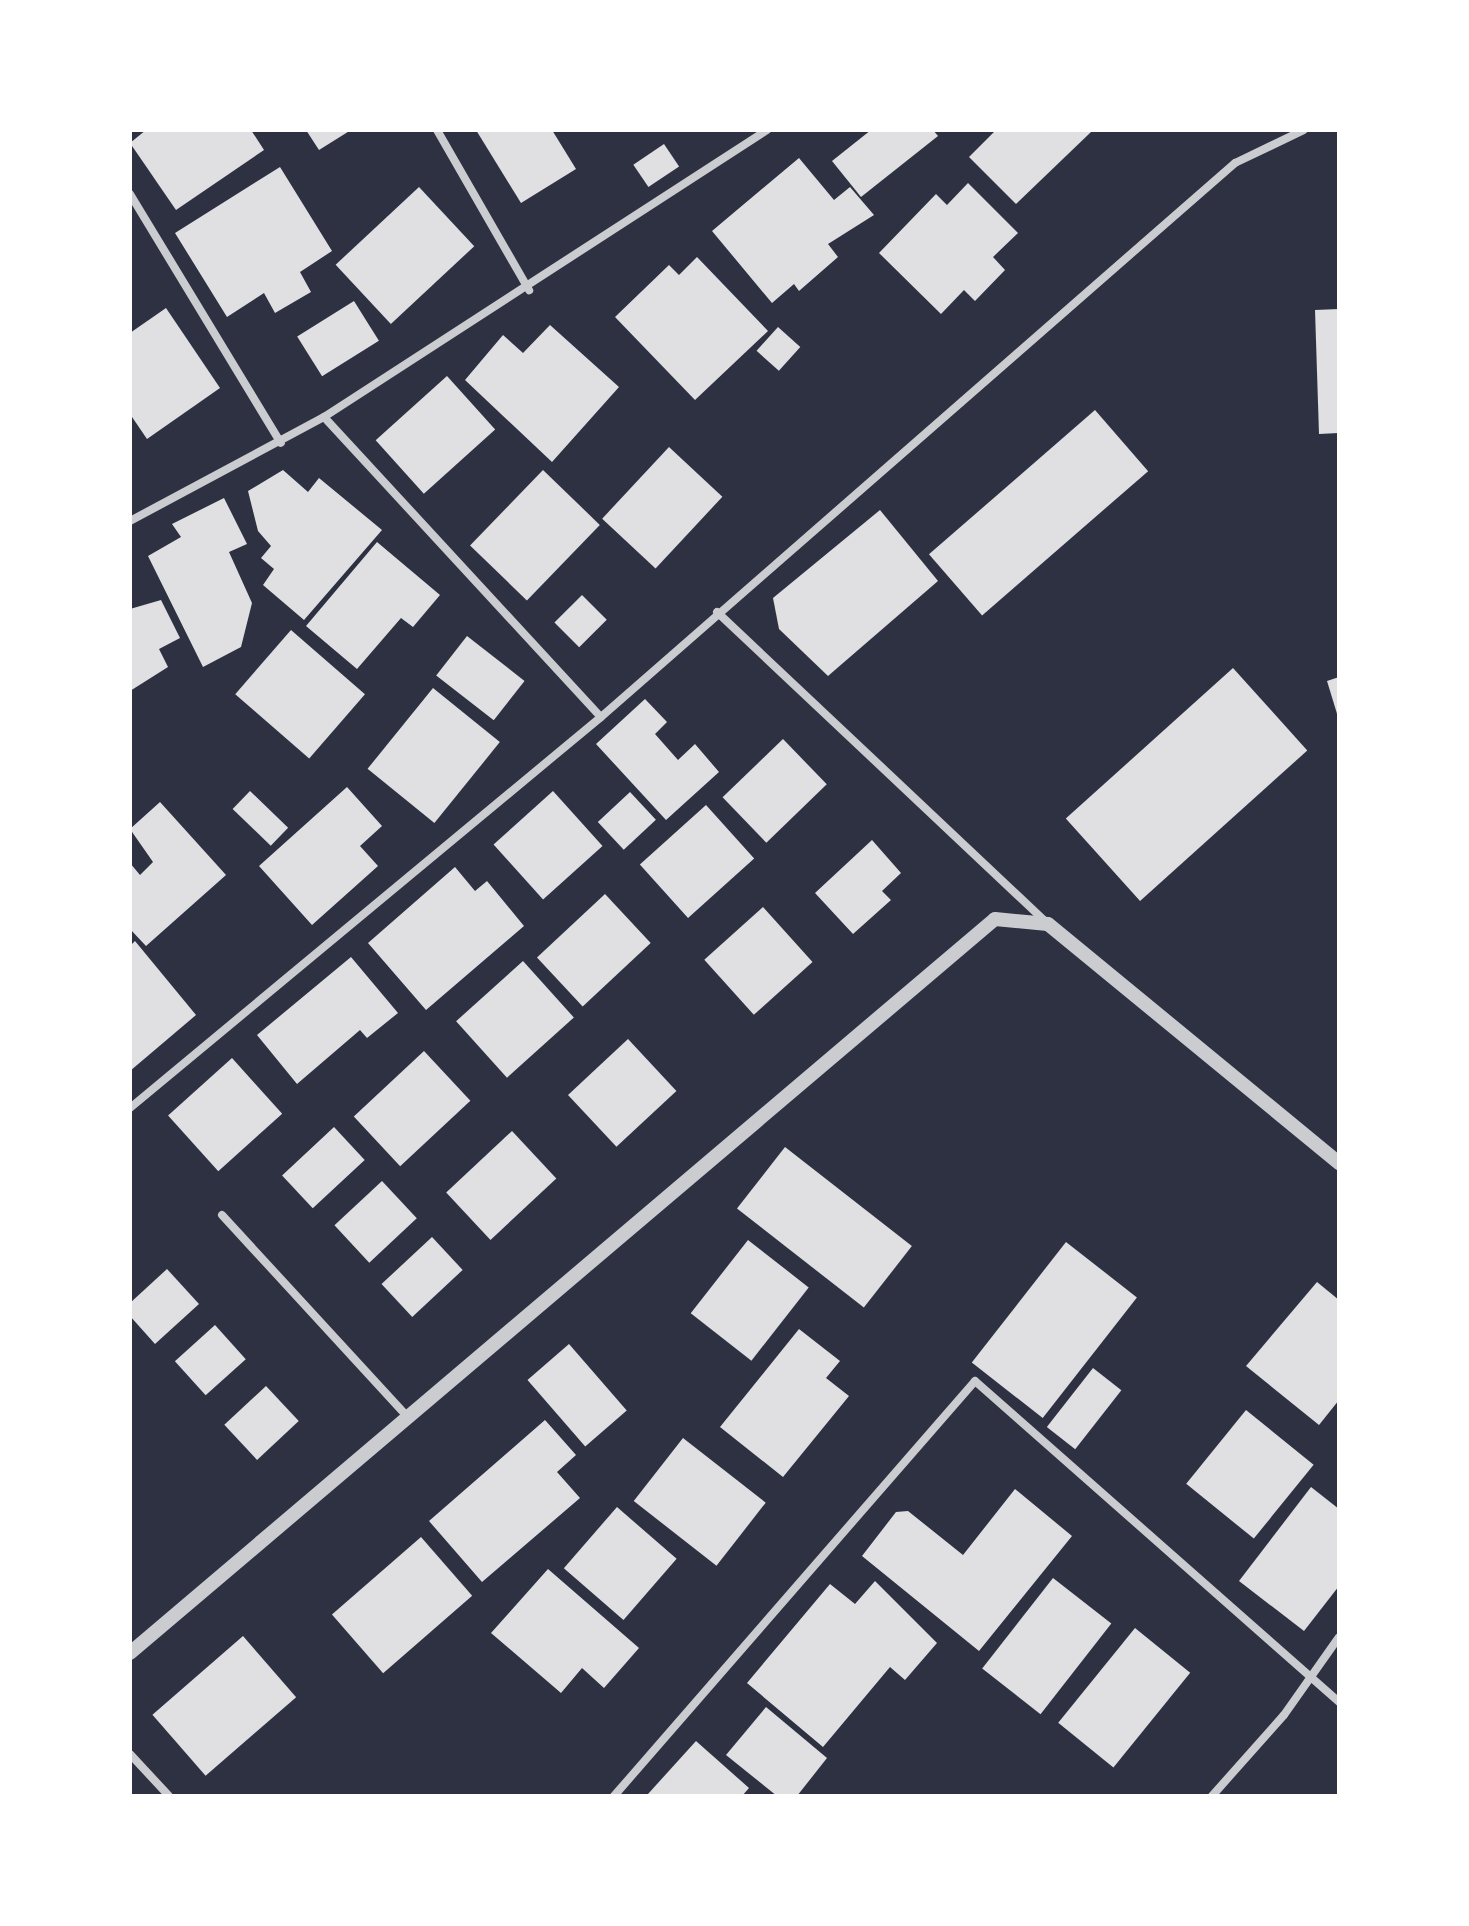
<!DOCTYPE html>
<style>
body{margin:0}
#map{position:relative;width:1469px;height:1926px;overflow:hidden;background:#2d3142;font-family:"Golos Text",sans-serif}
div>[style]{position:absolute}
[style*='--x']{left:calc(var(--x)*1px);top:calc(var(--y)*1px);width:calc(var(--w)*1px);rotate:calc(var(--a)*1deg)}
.building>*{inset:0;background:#e0e0e3;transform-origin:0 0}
.minor>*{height:8px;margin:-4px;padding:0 4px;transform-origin:4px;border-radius:4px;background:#caccd0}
.tertiary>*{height:14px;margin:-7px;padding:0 7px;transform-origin:7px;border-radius:7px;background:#caccd0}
span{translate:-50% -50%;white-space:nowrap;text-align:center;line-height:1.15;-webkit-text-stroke:8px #fff;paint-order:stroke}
.frame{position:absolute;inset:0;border:132px solid #fff;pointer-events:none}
</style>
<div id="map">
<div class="building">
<i style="clip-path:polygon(146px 130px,251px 130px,264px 150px,176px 210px,130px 143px)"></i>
<i style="clip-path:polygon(306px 130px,351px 130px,319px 150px)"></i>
<i style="clip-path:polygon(476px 130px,552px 130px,576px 169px,521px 203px)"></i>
<i style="clip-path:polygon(871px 130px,933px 130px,938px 136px,861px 197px,832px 161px)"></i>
<i style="clip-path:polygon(996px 130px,1088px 130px,1091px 132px,1016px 204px,969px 157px)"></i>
<i style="left:664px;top:144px;width:27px;height:37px;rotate:56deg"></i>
<i style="clip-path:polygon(799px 158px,834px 200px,850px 187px,874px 215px,828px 244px,838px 257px,799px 291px,794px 284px,772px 303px,712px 231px)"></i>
<i style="clip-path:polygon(280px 167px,332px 251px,300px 272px,311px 292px,275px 313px,264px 293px,227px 317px,175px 233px)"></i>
<i style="clip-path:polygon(968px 183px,1018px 233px,993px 257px,1005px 270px,975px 301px,964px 290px,941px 314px,879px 253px,936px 194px,947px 205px)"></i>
<i style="left:419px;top:187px;width:81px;height:114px;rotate:47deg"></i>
<i style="clip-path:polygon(697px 257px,768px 331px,695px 400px,615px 317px,669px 265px,679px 275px)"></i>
<i style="left:354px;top:301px;width:47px;height:67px;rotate:58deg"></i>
<i style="clip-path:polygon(166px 308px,220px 388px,147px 439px,130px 414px,130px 333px)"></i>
<i style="clip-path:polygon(1339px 309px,1339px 433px,1319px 434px,1315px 310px)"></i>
<i style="clip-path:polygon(550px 325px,619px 387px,552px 462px,465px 380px,503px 335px,523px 353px)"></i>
<i style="left:778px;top:327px;width:30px;height:32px;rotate:42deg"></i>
<i style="left:447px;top:376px;width:72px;height:96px;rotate:48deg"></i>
<i style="left:1095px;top:410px;width:81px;height:220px;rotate:49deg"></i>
<i style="left:669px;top:447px;width:73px;height:98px;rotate:43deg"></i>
<i style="clip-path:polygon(283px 470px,308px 492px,319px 478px,382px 530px,304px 620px,263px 585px,274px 569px,261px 558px,271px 546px,258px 531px,248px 491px)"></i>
<i style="left:543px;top:470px;width:79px;height:105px;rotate:44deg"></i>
<i style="clip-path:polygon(224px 498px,247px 544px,229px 552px,252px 603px,241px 647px,203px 667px,148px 556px,181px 537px,172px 524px)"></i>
<i style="clip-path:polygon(880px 510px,938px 581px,828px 676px,779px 629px,773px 598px)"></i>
<i style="clip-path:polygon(377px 542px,440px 595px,413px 627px,401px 618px,357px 669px,306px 626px)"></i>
<i style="left:582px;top:595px;width:35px;height:39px;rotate:45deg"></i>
<i style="clip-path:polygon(161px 600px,180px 638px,159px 649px,168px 667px,130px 691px,130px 609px)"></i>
<i style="left:291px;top:630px;width:98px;height:85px;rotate:41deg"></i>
<i style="left:467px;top:636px;width:73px;height:50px;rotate:38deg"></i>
<i style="left:1233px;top:668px;width:111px;height:225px;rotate:48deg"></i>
<i style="clip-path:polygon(1339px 677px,1339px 717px,1338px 717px,1327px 681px)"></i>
<i style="left:433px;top:688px;width:86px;height:104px;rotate:39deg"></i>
<i style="clip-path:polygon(645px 699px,667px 722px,655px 734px,678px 760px,695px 744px,719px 772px,666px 820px,596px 744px)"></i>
<i style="left:783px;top:739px;width:63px;height:84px;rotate:46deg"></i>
<i style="clip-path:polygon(347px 787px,382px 826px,360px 846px,378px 866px,312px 925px,259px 866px)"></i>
<i style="left:250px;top:791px;width:53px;height:25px;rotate:44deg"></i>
<i style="left:553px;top:791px;width:74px;height:80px;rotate:48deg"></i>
<i style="left:630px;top:792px;width:38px;height:44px;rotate:47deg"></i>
<i style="clip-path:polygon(160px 802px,226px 875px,146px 946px,130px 929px,130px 863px,140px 875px,153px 862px,130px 829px)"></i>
<i style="left:706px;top:805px;width:72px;height:89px;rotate:48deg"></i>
<i style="clip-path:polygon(872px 840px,901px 873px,882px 891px,891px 900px,853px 934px,815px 893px)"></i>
<i style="clip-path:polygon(455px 867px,475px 891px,487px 881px,524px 926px,426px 1010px,368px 943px)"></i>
<i style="left:605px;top:894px;width:67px;height:93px;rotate:47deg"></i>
<i style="left:763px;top:907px;width:74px;height:79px;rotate:48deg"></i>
<i style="clip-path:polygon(135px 941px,196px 1015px,130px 1071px,130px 946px)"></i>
<i style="clip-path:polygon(351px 957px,398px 1013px,367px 1038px,360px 1030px,297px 1084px,257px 1035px)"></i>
<i style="left:523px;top:961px;width:76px;height:90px;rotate:48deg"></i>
<i style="left:628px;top:1039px;width:71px;height:82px;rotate:47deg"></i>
<i style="left:424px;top:1051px;width:68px;height:96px;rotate:47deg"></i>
<i style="left:232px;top:1058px;width:75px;height:86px;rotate:48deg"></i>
<i style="left:334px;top:1127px;width:45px;height:71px;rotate:47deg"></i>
<i style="left:512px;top:1131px;width:65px;height:90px;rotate:47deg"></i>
<i style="left:785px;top:1147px;width:161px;height:78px;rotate:38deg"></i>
<i style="left:382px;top:1181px;width:51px;height:65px;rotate:47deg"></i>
<i style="left:432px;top:1237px;width:45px;height:69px;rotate:47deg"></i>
<i style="left:748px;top:1240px;width:77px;height:93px;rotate:38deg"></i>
<i style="left:1066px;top:1242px;width:90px;height:153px;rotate:38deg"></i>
<i style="clip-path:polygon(167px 1269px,199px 1304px,155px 1344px,130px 1316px,130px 1303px)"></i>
<i style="clip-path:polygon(1317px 1282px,1339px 1300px,1339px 1400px,1319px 1425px,1246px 1366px)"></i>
<i style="left:215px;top:1325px;width:46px;height:54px;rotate:48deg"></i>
<i style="clip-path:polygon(799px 1329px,840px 1361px,826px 1378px,849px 1396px,783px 1477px,720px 1427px)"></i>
<i style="left:569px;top:1344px;width:88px;height:55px;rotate:49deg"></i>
<i style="left:1093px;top:1368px;width:36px;height:75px;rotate:38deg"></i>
<i style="left:266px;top:1386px;width:48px;height:57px;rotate:47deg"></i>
<i style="left:1246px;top:1410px;width:87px;height:95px;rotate:39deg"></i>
<i style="clip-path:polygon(545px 1420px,576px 1455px,557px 1472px,580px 1498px,482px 1582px,429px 1521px)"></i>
<i style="left:683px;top:1438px;width:105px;height:80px;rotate:38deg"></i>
<i style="clip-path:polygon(1311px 1487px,1339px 1509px,1339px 1586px,1304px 1631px,1239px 1581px)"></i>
<i style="clip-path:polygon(1015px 1489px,1072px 1536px,979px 1651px,862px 1556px,896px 1512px,908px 1511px,963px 1555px)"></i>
<i style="left:617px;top:1507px;width:79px;height:81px;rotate:41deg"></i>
<i style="left:421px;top:1537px;width:78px;height:118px;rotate:49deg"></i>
<i style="clip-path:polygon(548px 1569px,639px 1648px,604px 1688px,582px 1668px,561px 1693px,491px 1633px)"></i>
<i style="left:1053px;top:1578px;width:74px;height:115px;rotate:38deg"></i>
<i style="clip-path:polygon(875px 1581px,937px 1643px,905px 1680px,890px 1667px,823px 1747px,747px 1683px,830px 1584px,855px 1604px)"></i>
<i style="left:1135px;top:1628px;width:71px;height:122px;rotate:39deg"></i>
<i style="left:243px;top:1636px;width:81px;height:120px;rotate:49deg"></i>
<i style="clip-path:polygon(766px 1707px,827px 1758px,797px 1796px,777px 1796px,726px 1755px)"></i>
<i style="clip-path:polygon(696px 1741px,749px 1788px,742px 1796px,648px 1794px)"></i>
</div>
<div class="minor">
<i style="--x:437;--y:130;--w:185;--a:60.1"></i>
<i style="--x:130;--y:194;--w:291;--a:58.8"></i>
<i style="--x:324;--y:417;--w:408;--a:47.3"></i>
<i style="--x:130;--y:521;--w:220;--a:-28.2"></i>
<i style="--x:324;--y:417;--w:528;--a:-32.94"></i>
<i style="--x:717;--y:612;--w:451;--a:43.3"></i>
<i style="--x:130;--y:1108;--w:612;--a:-39.7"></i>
<i style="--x:601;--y:717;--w:842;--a:-41.15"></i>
<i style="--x:1235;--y:163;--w:76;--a:-25.6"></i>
<i style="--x:222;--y:1215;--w:273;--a:47.4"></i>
<i style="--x:130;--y:1754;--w:57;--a:47.1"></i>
<i style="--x:614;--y:1796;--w:550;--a:-48.98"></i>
<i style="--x:975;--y:1381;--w:485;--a:41.4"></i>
<i style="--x:1212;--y:1796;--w:108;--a:-48.4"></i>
<i style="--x:1284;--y:1715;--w:95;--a:-54.8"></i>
</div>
<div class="tertiary">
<i style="--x:130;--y:1653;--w:1134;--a:-40.32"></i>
<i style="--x:995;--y:919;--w:53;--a:5.4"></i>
<i style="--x:1048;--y:924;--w:377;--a:39.4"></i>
</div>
<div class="frame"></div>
</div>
